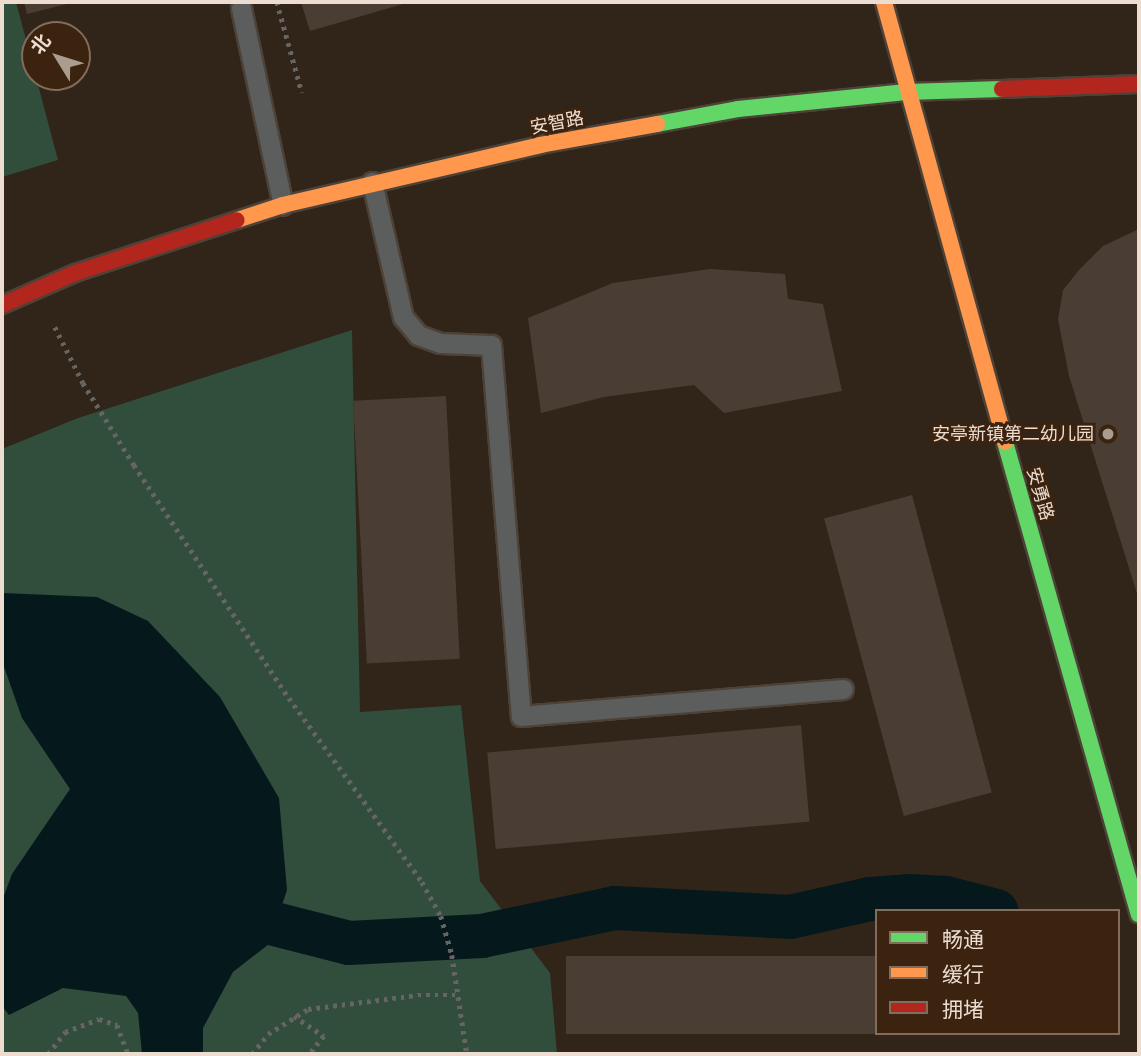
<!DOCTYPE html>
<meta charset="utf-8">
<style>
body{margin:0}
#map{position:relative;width:1141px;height:1056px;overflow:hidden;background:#312419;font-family:Helvetica,"Noto Sans SC",sans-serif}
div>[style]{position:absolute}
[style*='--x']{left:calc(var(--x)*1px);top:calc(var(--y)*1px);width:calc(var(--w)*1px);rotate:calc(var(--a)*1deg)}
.green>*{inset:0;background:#314d3c}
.water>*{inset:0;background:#05191d}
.canal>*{height:44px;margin:-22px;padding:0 22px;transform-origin:22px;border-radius:22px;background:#05191d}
.building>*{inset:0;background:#493d34;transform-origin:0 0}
.path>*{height:4.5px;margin-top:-2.25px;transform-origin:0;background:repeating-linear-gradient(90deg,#676561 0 3.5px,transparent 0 8.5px)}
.roads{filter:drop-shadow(2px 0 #4d4238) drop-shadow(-2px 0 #4d4238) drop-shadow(0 2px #4d4238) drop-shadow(0 -2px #4d4238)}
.lane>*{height:19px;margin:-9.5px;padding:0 9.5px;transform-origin:9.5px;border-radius:9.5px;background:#5b5e5c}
.fast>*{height:16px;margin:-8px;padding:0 8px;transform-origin:8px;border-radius:8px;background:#63d668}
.slow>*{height:16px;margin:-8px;padding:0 8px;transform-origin:8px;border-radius:8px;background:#ff974d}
.jam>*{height:16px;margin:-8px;padding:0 8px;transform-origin:8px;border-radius:8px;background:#b3261e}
.dots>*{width:19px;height:19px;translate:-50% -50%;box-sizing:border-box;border:4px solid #3b230f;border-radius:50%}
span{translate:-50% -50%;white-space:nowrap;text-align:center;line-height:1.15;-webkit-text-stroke:6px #3b230f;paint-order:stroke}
.street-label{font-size:18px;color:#edddd0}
.poi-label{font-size:18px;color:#edddd0}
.right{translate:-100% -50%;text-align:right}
.frame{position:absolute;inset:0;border:4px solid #edddd0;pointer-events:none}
.legend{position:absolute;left:875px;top:909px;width:245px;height:126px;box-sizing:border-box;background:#3b230f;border:2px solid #826d5c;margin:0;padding:9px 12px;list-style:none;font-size:21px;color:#edddd0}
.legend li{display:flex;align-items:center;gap:14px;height:35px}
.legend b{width:35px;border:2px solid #826d5c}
.north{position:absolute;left:21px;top:21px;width:70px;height:70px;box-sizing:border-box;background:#3b230f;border:2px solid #826d5c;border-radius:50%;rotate:308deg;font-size:19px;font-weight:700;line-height:28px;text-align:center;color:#edddd0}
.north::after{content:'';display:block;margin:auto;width:24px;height:32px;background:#ab9c90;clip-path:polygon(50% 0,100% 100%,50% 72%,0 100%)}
</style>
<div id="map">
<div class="green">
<i style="clip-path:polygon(2px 2px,16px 2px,58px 160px,2px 177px)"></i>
<i style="clip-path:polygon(352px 330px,360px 712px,461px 705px,480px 881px,550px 973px,557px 1054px,2px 1054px,2px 449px,78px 418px)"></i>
</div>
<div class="water">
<i style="clip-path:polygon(2px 593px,97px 597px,148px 621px,220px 697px,279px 798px,287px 890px,269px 944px,233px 972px,203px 1028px,203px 1054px,142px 1054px,138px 1013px,126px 996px,63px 988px,9px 1015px,2px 1006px,2px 901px,12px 874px,70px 789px,22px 718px,2px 661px)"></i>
</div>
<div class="canal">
<i style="--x:243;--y:916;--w:109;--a:14.3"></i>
<i style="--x:349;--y:943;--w:133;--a:-3"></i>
<i style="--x:482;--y:936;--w:136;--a:-11.9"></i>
<i style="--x:615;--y:908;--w:175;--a:2.9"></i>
<i style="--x:790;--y:917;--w:82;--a:-12.7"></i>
<i style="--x:870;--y:899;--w:39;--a:-4"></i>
<i style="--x:909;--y:896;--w:37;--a:3"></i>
<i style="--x:946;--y:898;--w:52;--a:14.6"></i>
</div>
<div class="building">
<i style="clip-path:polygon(24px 2px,70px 2px,71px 3px,27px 14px)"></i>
<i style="clip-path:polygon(301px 2px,410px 2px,310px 31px)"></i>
<i style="clip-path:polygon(1139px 229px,1139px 600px,1069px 376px,1058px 319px,1063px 290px,1079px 270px,1103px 246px)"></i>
<i style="clip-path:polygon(710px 269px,785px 274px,788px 299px,823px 304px,842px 391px,724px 413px,694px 385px,604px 397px,541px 413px,528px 318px,613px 283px)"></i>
<i style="left:446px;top:396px;width:263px;height:93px;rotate:87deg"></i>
<i style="left:912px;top:495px;width:308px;height:91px;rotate:75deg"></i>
<i style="left:801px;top:725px;width:97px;height:315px;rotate:85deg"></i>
<i style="left:877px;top:956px;width:78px;height:311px;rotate:90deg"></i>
</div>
<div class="path">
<i style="--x:277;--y:2;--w:94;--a:74.6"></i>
<i style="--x:55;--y:327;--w:63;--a:63.4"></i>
<i style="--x:83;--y:383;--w:97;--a:58.1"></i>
<i style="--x:134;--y:465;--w:280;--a:56.4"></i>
<i style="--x:289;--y:698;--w:227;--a:54.1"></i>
<i style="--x:422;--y:882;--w:39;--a:61"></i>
<i style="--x:441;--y:916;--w:41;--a:74.2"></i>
<i style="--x:452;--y:955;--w:100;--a:81.4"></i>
<i style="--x:294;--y:1016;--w:36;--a:34"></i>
<i style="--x:324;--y:1036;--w:23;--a:128"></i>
<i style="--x:48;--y:1054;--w:28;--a:-52"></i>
<i style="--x:65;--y:1032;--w:36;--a:-21"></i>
<i style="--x:99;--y:1019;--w:19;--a:18"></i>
<i style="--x:117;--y:1025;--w:31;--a:69"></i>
<i style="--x:252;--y:1054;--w:26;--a:-51"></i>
<i style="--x:268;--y:1034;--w:47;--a:-32"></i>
<i style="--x:308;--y:1009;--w:111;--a:-7.3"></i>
<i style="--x:418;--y:995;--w:41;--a:0"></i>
</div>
<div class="roads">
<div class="lane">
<i style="--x:241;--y:8;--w:201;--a:78"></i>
<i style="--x:372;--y:182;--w:139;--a:77.1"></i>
<i style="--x:403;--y:317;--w:23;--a:50"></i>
<i style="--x:418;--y:335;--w:23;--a:20"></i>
<i style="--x:440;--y:343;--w:51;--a:2.2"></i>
<i style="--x:491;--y:345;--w:372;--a:85.4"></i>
<i style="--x:521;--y:716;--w:323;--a:-4.8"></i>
</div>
<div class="fast">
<i style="--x:657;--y:124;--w:82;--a:-10.5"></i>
<i style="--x:738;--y:109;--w:169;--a:-5.8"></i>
<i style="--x:906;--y:92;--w:96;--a:-1.8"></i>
<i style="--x:1005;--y:442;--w:491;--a:74.2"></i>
</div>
<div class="slow">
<i style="--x:884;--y:2;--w:456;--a:74.6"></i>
<i style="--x:237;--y:220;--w:48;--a:-18.1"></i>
<i style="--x:283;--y:205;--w:264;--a:-13.1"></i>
<i style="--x:540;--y:145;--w:119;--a:-10.2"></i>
</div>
<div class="jam">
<i style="--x:1002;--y:89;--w:137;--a:-2.1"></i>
<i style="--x:2;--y:305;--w:80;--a:-23.7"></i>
<i style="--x:75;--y:273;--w:170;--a:-18.1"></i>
</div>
</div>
<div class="dots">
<i style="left:1108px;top:434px;background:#ab9c90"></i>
</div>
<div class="street-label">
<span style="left:557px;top:123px;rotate:-11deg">安智路</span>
<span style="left:1040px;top:494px;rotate:74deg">安勇路</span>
</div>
<div class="poi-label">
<span class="right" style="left:1094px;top:434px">安亭新镇第二幼儿园</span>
</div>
<div class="frame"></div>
<ul class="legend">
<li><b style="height:9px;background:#63d668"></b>畅通</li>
<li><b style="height:9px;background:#ff974d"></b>缓行</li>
<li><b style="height:9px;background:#b3261e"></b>拥堵</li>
</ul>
<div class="north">北</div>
</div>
